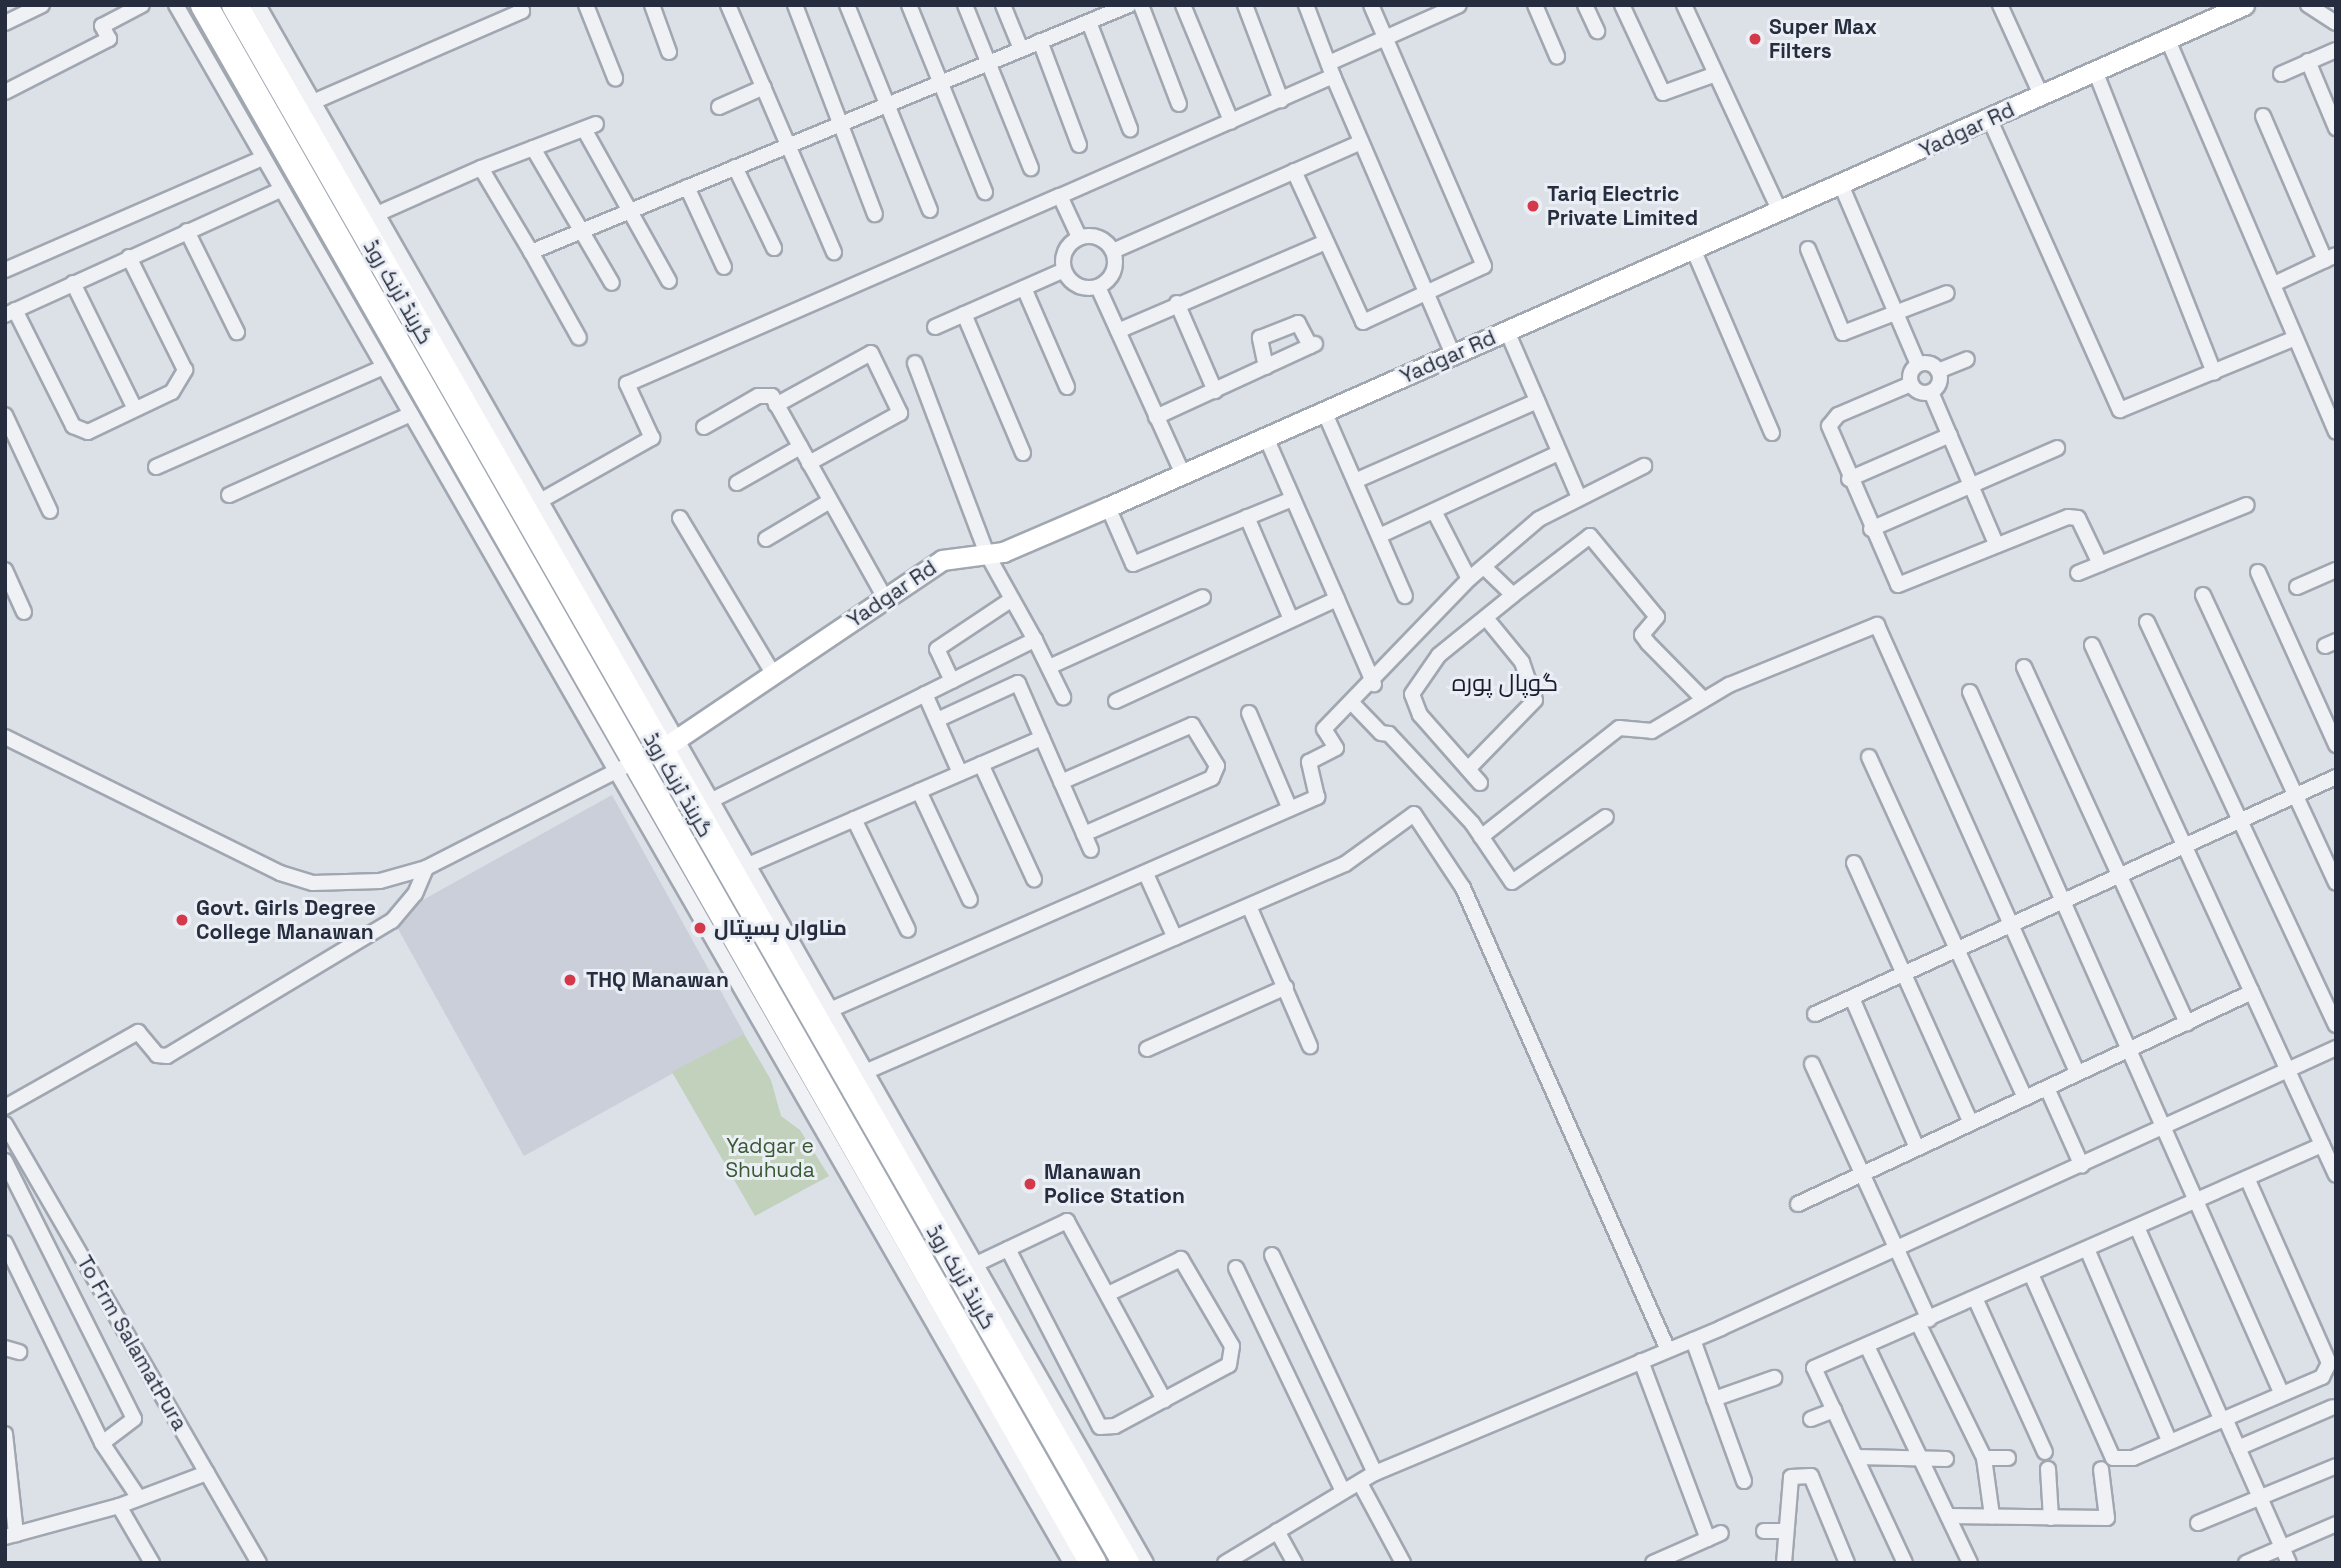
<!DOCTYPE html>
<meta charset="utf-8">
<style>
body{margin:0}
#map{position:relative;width:2341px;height:1568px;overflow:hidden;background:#dce0e7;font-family:"Space Grotesk",Cairo,sans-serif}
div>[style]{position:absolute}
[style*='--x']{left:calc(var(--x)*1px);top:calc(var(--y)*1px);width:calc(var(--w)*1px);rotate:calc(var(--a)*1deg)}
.built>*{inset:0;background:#cacfd9;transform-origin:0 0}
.green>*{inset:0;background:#c1d1bc}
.roads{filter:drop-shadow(2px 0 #a1a7b1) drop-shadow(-2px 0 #a1a7b1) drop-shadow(0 2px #a1a7b1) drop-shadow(0 -2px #a1a7b1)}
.street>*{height:14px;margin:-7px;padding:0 7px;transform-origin:7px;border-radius:7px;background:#eff1f5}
.street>.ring{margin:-7px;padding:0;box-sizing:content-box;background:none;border:14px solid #eff1f5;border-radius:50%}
.secondary>*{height:19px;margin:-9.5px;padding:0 9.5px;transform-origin:9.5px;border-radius:9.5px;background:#fff}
.highway>*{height:26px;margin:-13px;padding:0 13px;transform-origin:13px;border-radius:13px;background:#fff}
.dots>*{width:19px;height:19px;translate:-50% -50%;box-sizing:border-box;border:4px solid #ebeff5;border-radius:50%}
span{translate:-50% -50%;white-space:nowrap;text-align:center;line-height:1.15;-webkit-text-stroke:6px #ebeff5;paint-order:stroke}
.poi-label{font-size:21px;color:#252d3e;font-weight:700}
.left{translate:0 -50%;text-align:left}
.street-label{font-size:21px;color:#252d3e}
.park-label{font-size:21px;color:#385a32}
.quarter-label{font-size:24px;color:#181e2e}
.frame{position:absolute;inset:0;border:7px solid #252d3e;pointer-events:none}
</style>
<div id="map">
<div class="built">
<i style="left:612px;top:795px;width:273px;height:252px;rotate:61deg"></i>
</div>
<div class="green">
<i style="clip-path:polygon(744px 1034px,771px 1080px,781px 1116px,800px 1130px,829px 1176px,755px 1216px,672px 1072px)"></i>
</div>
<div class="roads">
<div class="street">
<i style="--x:176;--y:5;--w:1797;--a:60.12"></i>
<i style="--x:258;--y:5;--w:1793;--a:60.32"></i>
<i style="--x:586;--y:5;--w:79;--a:68.3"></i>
<i style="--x:652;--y:5;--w:50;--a:70.1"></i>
<i style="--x:728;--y:5;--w:269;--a:66.8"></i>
<i style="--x:795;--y:5;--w:224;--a:69.1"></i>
<i style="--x:847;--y:5;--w:221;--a:68"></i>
<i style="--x:909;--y:5;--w:202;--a:67.9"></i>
<i style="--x:965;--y:5;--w:176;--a:68"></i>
<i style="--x:1003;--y:5;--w:48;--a:67.8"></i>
<i style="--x:1141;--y:5;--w:106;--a:69"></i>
<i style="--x:1183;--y:5;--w:126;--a:67.5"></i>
<i style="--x:1245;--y:5;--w:102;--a:69.2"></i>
<i style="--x:1535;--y:5;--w:56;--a:66.7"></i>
<i style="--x:1585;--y:5;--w:29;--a:65"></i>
<i style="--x:1622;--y:5;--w:97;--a:65"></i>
<i style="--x:1663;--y:93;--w:53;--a:-19.8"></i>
<i style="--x:1684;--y:5;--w:228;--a:65.1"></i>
<i style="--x:2000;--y:5;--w:99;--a:65.5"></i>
<i style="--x:2308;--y:5;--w:33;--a:33"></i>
<i style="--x:1089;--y:22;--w:115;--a:69"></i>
<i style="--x:5;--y:23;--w:41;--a:-25.9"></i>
<i style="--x:2168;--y:40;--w:426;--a:66.8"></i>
<i style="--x:1040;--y:41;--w:111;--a:69.4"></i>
<i style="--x:2308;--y:61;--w:73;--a:67.3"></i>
<i style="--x:1329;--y:63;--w:142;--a:-24"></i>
<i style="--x:2096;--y:73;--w:322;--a:68.5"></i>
<i style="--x:2281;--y:74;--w:60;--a:-23.6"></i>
<i style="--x:1333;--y:76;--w:303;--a:66.7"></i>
<i style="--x:5;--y:92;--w:117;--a:-27"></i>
<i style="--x:109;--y:39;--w:15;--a:-118"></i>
<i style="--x:102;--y:26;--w:45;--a:-27.7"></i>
<i style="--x:313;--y:102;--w:228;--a:-23.5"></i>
<i style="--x:522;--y:11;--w:6;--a:-108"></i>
<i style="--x:719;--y:107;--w:49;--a:-24"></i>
<i style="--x:2263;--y:116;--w:157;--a:66.7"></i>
<i style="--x:1990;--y:120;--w:318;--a:65.9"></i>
<i style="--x:2120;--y:410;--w:187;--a:-22.3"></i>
<i style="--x:584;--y:129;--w:174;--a:60.8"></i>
<i style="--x:533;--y:148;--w:156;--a:59.7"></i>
<i style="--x:735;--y:167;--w:90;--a:64.3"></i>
<i style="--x:481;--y:168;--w:123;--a:-20.9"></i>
<i style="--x:1294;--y:171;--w:166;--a:65.4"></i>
<i style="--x:1363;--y:322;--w:133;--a:-24.8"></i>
<i style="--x:1484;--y:266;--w:284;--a:-113.4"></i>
<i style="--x:687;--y:187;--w:88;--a:65.2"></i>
<i style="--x:1842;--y:187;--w:193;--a:66.8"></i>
<i style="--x:1060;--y:196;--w:298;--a:-23.7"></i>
<i style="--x:1333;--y:76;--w:76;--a:-110.8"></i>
<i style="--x:377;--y:214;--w:114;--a:-23.9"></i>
<i style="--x:481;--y:168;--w:98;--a:59.2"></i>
<i style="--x:531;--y:252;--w:647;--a:-22.44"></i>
<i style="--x:187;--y:231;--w:113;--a:63.7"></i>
<i class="ring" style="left:1063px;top:236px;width:38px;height:38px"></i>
<i style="--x:1808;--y:249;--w:91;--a:67.4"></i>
<i style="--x:1843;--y:333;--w:111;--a:-21"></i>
<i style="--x:1113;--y:251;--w:271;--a:-23.7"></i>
<i style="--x:1694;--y:251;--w:198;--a:66.8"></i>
<i style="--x:531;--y:252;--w:98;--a:60.8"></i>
<i style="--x:5;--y:270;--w:280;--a:-23.5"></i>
<i style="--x:73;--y:283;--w:140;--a:63.8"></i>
<i style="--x:2274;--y:284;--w:68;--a:-25.1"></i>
<i style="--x:1098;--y:287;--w:205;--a:65.6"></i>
<i style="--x:1024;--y:288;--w:108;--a:66.5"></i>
<i style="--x:1177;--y:303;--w:96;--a:66.6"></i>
<i style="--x:15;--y:310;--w:130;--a:63.4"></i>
<i style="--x:73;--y:426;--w:16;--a:22"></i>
<i style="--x:88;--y:432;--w:93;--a:-25.5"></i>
<i style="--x:172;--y:392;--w:26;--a:-59"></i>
<i style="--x:185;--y:370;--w:126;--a:-116.4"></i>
<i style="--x:964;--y:314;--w:151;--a:67"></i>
<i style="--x:5;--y:315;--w:302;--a:-24.4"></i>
<i style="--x:935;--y:327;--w:141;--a:-23.8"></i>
<i style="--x:1118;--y:331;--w:226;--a:-23.2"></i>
<i style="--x:1507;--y:331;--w:181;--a:66.6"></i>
<i class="ring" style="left:1910px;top:363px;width:16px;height:16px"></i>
<i style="--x:1266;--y:367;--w:30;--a:-102"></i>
<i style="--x:1260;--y:338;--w:41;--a:-21.5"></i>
<i style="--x:1298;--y:323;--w:26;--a:62"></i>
<i style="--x:1938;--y:371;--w:31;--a:-22"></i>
<i style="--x:1911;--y:384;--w:79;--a:157"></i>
<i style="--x:1838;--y:415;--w:14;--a:129"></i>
<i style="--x:1829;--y:426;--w:173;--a:66.5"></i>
<i style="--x:1898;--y:585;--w:183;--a:-21.8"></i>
<i style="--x:2068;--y:517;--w:10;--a:6"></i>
<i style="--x:2078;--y:518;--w:51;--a:64.4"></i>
<i style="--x:2100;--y:564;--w:158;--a:-21.9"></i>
<i style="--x:1931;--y:392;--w:165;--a:66.8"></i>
<i style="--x:776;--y:405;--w:108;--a:-28.7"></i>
<i style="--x:871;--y:353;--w:67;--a:64.2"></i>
<i style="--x:900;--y:413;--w:104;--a:151.2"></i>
<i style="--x:1324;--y:411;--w:202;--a:66.4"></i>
<i style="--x:5;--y:415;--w:106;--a:64.9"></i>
<i style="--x:1156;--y:417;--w:175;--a:-24.7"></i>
<i style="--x:704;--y:427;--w:62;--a:-29.9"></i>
<i style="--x:758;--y:396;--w:14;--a:0"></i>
<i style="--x:772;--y:396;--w:231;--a:60.8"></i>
<i style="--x:156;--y:467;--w:249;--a:-23.7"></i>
<i style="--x:1849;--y:479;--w:110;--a:-23.5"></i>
<i style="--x:1355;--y:481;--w:199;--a:-23.7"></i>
<i style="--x:737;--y:483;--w:73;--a:-29.7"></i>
<i style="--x:229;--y:495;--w:199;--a:-24"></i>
<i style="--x:540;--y:501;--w:129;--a:-29.4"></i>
<i style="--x:652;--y:438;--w:60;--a:-114.8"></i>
<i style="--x:627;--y:384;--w:472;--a:-23.5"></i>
<i style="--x:1060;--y:196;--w:45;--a:65.1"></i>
<i style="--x:1108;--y:507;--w:62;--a:66.3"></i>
<i style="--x:1133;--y:564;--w:172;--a:-22.2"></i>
<i style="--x:1434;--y:511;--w:76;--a:62.8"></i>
<i style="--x:1247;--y:517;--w:111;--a:66.7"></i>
<i style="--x:680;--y:518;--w:183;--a:59.1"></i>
<i style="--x:1871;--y:529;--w:203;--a:-23.5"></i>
<i style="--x:1379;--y:536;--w:198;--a:-24.8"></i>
<i style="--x:766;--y:539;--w:74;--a:-30.7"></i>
<i style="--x:1484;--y:567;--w:40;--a:44"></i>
<i style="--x:1513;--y:595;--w:97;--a:-37.5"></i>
<i style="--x:1590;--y:536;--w:105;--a:50.4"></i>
<i style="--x:1657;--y:617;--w:23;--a:130"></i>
<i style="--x:1642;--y:635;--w:10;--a:53"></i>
<i style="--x:1648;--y:643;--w:77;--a:45.5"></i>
<i style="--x:5;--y:570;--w:46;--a:65.7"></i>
<i style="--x:2258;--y:572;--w:190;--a:65.7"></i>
<i style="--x:2078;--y:573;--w:24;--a:-22"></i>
<i style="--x:2297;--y:587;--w:43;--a:-23.6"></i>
<i style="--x:2203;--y:595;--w:317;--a:65.2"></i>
<i style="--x:1337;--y:599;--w:93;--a:66.5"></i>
<i style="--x:2147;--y:622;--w:445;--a:64.9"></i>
<i style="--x:1035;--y:640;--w:64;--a:63.8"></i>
<i style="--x:2092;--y:645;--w:583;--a:65.28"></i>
<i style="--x:2325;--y:646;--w:12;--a:-24"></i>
<i style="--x:1049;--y:667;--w:169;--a:-24.4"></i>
<i style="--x:2024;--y:667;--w:392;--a:65.4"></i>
<i style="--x:952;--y:681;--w:35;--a:-115"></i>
<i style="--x:937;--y:649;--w:90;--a:-33.7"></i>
<i style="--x:1970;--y:692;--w:766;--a:66.05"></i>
<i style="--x:925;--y:694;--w:86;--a:66.1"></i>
<i style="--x:1116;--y:701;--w:243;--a:-24.8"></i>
<i style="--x:1337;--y:599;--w:177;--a:-113.7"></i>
<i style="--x:1353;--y:704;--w:40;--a:46"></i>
<i style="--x:1381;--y:733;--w:8;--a:7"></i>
<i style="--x:1389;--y:734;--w:122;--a:47"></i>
<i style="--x:1472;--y:823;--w:71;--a:55.9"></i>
<i style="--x:1512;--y:882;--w:114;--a:-34.7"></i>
<i style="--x:1249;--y:713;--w:104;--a:66.9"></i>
<i style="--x:937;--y:720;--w:89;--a:-24.6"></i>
<i style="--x:1018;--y:683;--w:60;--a:66.4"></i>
<i style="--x:5;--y:737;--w:307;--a:26.3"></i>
<i style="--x:280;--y:873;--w:34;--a:17"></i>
<i style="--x:313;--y:883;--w:67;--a:-1.7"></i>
<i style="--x:380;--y:881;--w:48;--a:-15.8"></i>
<i style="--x:426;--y:868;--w:225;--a:-27"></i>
<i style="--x:1869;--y:757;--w:375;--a:65.4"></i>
<i style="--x:981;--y:764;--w:127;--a:65.3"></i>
<i style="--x:1468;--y:769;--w:96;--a:-45.8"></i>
<i style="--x:1535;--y:700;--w:40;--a:-108.9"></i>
<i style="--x:1522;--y:662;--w:57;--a:-129.3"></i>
<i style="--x:1061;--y:782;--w:143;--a:-23.5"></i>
<i style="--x:1192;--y:725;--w:48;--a:58.6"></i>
<i style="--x:1217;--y:766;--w:13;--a:113"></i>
<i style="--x:1212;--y:778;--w:140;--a:156.4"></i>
<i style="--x:1480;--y:783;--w:91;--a:-131.4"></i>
<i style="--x:1420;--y:715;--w:22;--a:-111"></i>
<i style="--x:1412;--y:694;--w:47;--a:-55.3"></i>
<i style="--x:1439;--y:655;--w:95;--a:-39"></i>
<i style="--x:919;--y:791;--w:120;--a:64.9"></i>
<i style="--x:710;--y:801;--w:363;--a:-26.4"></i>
<i style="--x:1035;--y:640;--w:98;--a:-119.2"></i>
<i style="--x:987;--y:554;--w:204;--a:-110.7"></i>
<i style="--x:854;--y:819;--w:123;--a:64.1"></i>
<i style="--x:1481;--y:837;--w:176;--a:-38.3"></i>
<i style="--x:1619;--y:728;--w:33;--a:5"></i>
<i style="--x:1652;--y:731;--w:90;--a:-30.9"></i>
<i style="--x:1729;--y:685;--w:160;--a:-22.1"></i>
<i style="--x:1877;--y:625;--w:491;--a:65.9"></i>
<i style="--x:1854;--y:863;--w:285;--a:65.8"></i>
<i style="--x:746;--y:866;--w:322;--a:-23.4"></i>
<i style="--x:1042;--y:738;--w:122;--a:66.4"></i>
<i style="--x:1146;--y:874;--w:70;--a:65.6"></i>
<i style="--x:1249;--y:906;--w:153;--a:66.5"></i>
<i style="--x:1852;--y:998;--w:163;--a:66.6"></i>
<i style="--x:830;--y:1010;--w:532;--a:-23.62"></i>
<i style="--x:1317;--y:797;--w:36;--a:-103"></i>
<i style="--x:1309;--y:762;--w:30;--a:-27"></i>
<i style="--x:1336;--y:748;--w:22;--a:-122"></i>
<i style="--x:1324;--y:729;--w:209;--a:-46"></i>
<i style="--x:1469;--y:579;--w:92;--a:-40.6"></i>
<i style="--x:1539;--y:519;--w:118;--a:-26.8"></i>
<i style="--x:1815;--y:1014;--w:572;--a:-24.46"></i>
<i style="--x:1147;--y:1049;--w:152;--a:-24"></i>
<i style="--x:1812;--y:1064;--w:281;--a:65.4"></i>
<i style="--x:865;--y:1072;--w:523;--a:-23.43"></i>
<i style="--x:1345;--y:864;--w:85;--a:-35.9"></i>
<i style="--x:1414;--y:814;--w:89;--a:56.5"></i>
<i style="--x:1463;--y:888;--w:505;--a:66.07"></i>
<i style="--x:2047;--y:1088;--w:85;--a:65.8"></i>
<i style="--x:5;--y:1107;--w:153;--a:-29.4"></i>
<i style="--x:138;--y:1032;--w:30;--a:50"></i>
<i style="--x:157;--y:1055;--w:10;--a:6"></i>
<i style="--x:167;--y:1056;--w:262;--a:-31"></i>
<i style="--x:392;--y:921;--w:35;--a:-50"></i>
<i style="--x:415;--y:894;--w:28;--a:-67"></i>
<i style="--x:5;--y:1124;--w:507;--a:59.95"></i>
<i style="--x:5;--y:1161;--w:288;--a:63.4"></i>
<i style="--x:134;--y:1419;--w:40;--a:143"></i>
<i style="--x:1798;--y:1204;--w:501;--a:-25.03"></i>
<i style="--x:2137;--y:1227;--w:209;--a:66.3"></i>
<i style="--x:5;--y:1243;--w:222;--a:64.1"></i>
<i style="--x:102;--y:1443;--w:66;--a:56.1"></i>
<i style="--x:1008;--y:1249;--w:200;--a:62.7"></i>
<i style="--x:1100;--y:1427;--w:15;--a:-4"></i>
<i style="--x:1115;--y:1426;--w:129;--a:-28.2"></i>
<i style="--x:1229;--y:1365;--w:19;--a:-81"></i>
<i style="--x:1232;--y:1346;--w:101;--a:-120.4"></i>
<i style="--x:1181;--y:1259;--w:81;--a:154.4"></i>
<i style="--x:2087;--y:1249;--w:208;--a:66.8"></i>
<i style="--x:1272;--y:1255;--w:241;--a:64.7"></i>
<i style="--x:974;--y:1265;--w:103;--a:-25.3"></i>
<i style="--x:1067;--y:1221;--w:204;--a:61.5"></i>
<i style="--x:1236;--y:1268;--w:247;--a:64.4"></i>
<i style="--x:2031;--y:1274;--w:201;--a:66"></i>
<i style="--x:2113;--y:1458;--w:20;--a:0"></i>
<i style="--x:2133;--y:1458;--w:206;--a:-23.2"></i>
<i style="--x:2322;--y:1377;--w:16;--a:-63"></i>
<i style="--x:2329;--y:1363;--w:202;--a:-113.9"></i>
<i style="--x:1975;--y:1298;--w:169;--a:65.6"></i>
<i style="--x:1918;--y:1323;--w:150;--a:63.9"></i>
<i style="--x:1984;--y:1458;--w:24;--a:0"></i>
<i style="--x:1693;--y:1340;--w:150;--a:70.1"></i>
<i style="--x:1867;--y:1346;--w:240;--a:64.6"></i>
<i style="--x:5;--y:1348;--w:15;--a:16"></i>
<i style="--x:1641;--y:1361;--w:190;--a:69.4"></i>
<i style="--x:1714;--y:1399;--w:64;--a:-19.3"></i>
<i style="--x:1811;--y:1419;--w:25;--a:-21"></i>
<i style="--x:2228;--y:1425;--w:151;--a:66.2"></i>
<i style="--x:5;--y:1434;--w:101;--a:83.7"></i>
<i style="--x:2238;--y:1448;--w:103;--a:-23.3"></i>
<i style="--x:1856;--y:1457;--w:90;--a:1.3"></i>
<i style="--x:1984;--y:1458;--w:59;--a:82.1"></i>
<i style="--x:2048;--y:1469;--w:49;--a:86.5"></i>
<i style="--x:1360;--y:1483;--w:91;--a:61.7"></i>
<i style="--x:119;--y:1506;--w:66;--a:59.9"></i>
<i style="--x:1948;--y:1516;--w:159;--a:0.7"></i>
<i style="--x:2107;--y:1518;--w:49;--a:-97"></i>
<i style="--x:2198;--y:1523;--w:149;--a:-22.4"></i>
<i style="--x:1277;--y:1531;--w:37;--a:61"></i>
<i style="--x:1764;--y:1531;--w:22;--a:0"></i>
<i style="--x:5;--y:1537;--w:118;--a:-15.2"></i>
<i style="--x:119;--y:1506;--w:94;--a:-20.6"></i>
<i style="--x:1225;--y:1563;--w:175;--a:-31"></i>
<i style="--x:1375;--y:1473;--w:375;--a:-22.7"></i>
<i style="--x:1721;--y:1328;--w:676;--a:-24.48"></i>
<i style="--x:1653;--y:1563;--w:74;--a:-23.8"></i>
<i style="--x:1784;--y:1563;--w:86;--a:-85.3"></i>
<i style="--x:1791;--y:1477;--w:20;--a:-3"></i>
<i style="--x:1811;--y:1476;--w:94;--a:67.5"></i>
<i style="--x:1905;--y:1563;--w:215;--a:-115"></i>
<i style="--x:1814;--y:1368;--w:555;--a:-23.7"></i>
<i style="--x:2246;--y:1563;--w:98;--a:-23.4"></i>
</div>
<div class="secondary">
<i style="--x:659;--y:751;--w:341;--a:-34"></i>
<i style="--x:942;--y:560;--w:62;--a:-7.5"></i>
<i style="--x:1003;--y:552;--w:114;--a:-23.2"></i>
<i style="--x:1108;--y:507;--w:1242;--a:-23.84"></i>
</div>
<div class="highway">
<i style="--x:204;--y:5;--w:1794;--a:60.29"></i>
<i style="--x:235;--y:5;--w:1795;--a:60.24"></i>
</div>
</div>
<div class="dots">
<i style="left:1755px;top:39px;background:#d3394b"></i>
<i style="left:1533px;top:206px;background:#d3394b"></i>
<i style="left:182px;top:920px;background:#d3394b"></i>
<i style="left:700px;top:928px;background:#d3394b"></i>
<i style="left:570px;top:980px;background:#d3394b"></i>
<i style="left:1030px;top:1184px;background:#d3394b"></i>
</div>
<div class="poi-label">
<span class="left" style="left:1769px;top:39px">Super Max<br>Filters</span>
<span class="left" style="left:1547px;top:206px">Tariq Electric<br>Private Limited</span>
<span class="left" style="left:196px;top:920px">Govt. Girls Degree<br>College Manawan</span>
<span class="left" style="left:714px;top:928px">مناواں ہسپتال</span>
<span class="left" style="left:586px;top:980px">THQ Manawan</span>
<span class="left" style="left:1044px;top:1184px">Manawan<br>Police Station</span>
</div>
<div class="street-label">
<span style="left:1967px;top:130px;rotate:-25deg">Yadgar Rd</span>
<span style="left:398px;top:292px;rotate:60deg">گرینڈ ٹرنک روڈ</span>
<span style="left:1448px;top:357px;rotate:-24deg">Yadgar Rd</span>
<span style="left:892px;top:594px;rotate:-34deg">Yadgar Rd</span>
<span style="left:678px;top:785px;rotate:60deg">گرینڈ ٹرنک روڈ</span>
<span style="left:961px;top:1277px;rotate:60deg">گرینڈ ٹرنک روڈ</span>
<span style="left:132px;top:1343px;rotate:60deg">To Frm SalamatPura</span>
</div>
<div class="park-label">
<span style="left:770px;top:1158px">Yadgar e<br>Shuhuda</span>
</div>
<div class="quarter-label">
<span style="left:1505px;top:683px">گوپال پورہ</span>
</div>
<div class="frame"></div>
</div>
